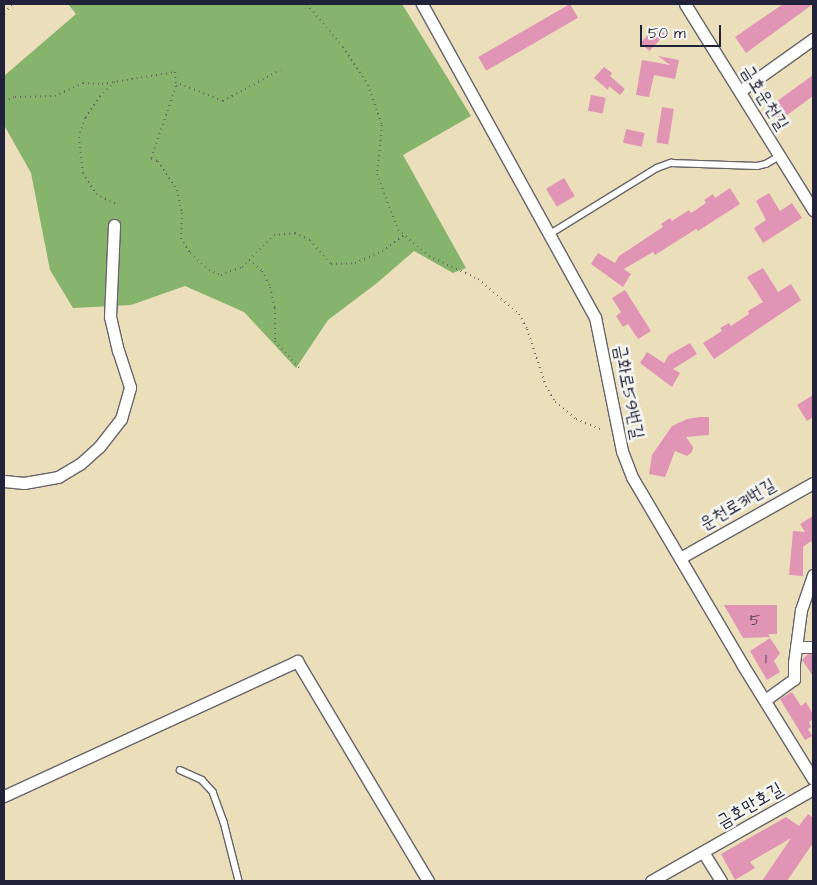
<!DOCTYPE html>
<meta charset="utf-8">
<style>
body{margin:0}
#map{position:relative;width:817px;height:885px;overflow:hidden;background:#ebdebb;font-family:"Architects Daughter","Poor Story",sans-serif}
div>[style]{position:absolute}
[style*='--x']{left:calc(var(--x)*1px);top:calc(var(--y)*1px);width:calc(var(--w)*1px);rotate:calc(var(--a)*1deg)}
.forest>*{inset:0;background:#86b46c}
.building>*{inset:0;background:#e095b5;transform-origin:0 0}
.path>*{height:2px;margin-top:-1px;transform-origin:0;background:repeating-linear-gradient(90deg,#686468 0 1px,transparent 0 5px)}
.roads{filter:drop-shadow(1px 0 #686468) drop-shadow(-1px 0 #686468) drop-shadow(0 1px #686468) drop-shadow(0 -1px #686468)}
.service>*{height:5.5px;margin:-2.75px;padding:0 2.75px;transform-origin:2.75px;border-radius:2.75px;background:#fff}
.minor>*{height:11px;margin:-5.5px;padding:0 5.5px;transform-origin:5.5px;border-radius:5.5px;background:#fff}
span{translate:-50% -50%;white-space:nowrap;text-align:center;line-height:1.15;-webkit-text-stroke:5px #f6f6f2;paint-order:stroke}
.number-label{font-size:15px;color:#523f5a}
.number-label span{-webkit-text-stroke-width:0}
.street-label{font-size:18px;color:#22223b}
.frame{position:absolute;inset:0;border:5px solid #22223b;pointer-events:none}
.scale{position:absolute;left:640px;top:25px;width:81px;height:22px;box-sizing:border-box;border:2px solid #22223b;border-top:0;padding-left:6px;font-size:15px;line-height:18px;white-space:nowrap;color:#22223b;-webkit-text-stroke:4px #f6f6f2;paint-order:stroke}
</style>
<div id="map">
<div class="forest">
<i style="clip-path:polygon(68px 4px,402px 4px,471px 116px,403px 155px,466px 268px,453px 273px,414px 251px,377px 283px,328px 320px,296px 368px,244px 312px,185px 286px,131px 305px,73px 308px,50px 270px,31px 173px,4px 125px,4px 76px,76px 14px)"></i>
</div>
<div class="building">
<i style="left:570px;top:4px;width:16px;height:106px;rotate:60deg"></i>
<i style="clip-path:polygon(783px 4px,813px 4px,746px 53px,735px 37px)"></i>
<i style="left:656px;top:26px;width:12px;height:23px;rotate:42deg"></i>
<i style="clip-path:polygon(658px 56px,679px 60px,675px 79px,654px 75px,649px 97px,636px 95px,642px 60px,670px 65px)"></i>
<i style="clip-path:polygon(604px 67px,612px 73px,610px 76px,625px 89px,620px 95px,609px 86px,608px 90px,594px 78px)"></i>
<i style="clip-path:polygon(813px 75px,813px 96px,779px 121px,769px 107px)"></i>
<i style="left:591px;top:95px;width:15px;height:16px;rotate:11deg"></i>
<i style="left:662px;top:107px;width:12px;height:36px;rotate:9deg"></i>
<i style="left:626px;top:129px;width:19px;height:14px;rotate:12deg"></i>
<i style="left:564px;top:178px;width:21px;height:21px;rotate:59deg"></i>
<i style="clip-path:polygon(730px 188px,740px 204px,698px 231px,696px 229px,655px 255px,653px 252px,624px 269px,631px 274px,623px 287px,591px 264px,598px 253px,615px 263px,619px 256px,663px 227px,661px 224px,670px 218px,672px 221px,689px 210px,691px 213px,706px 203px,704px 200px,713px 194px,715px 198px)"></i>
<i style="clip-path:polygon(769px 193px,780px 211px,792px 203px,802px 218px,763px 243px,754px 228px,766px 220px,756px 201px)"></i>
<i style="clip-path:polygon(763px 268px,778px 292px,791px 284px,801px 300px,714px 359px,703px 343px,722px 331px,720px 328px,729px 323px,731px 326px,749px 314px,748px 311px,763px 302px,747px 277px)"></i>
<i style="clip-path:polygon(625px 290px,651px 331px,638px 339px,628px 324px,623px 327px,616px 316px,621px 312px,612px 298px)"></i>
<i style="clip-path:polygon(690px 343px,697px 354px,673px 369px,680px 373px,672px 387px,640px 363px,647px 352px,664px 363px,669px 355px)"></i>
<i style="clip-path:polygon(813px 395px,813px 417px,807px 421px,797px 405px)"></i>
<i style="clip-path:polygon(700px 417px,709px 417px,709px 435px,686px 437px,693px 447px,692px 452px,687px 456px,675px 451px,665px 477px,649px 474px,652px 455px,672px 426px,687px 419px)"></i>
<i style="clip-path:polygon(813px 516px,813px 544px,811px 541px,803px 547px,803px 576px,789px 575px,793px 531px,805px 532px,800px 524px)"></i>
<i style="clip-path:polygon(724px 605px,777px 605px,777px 634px,768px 634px,770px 637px,743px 638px)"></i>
<i style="clip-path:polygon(770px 638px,780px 653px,774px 661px,780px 672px,767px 680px,750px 651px)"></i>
<i style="clip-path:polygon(808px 654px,813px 654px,813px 676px,802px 660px)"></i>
<i style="clip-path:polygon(792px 692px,801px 706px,806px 702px,813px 714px,813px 719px,809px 722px,811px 727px,808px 729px,812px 736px,805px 740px,780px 699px)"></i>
<i style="clip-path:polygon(808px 814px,813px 818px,813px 843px,787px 881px,762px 881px,791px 838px,750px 862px,755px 868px,735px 880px,721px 854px,786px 817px,799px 826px)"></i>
</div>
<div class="path">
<i style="--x:307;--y:4;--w:56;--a:50.1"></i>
<i style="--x:343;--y:47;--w:45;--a:56.7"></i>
<i style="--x:368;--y:85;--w:42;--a:70.7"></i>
<i style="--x:382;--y:125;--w:49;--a:95.8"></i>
<i style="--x:377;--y:174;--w:60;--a:69.4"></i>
<i style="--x:398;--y:230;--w:40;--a:40"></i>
<i style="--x:429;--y:256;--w:54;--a:25.1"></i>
<i style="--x:478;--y:279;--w:54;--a:40.5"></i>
<i style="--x:519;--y:314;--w:17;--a:62"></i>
<i style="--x:527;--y:329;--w:60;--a:71.6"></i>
<i style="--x:546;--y:386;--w:18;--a:61"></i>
<i style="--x:555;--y:402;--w:27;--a:39"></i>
<i style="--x:576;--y:419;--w:26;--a:23"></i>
<i style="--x:4;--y:13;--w:13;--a:-45"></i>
<i style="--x:115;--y:82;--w:21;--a:137"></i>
<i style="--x:100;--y:96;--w:27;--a:124"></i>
<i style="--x:85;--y:118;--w:20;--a:108"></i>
<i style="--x:79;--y:137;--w:36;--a:84"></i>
<i style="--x:83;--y:173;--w:25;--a:58"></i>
<i style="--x:96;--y:194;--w:22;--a:27"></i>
<i style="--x:176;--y:86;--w:77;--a:108.9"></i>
<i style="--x:151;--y:159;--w:7;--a:16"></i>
<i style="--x:158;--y:161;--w:35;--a:57"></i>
<i style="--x:177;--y:190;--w:24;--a:78"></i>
<i style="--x:182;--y:213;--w:25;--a:92"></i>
<i style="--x:181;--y:238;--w:17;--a:59"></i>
<i style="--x:190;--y:253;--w:25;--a:42"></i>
<i style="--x:209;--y:270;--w:13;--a:23"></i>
<i style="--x:221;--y:275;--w:22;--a:-21"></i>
<i style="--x:242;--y:267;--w:45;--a:-45"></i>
<i style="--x:274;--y:235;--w:21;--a:-5"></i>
<i style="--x:295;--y:233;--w:17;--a:25"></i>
<i style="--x:310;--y:240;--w:32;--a:49"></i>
<i style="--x:331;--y:264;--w:24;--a:-2"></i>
<i style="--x:355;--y:263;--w:30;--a:-24"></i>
<i style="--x:382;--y:251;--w:27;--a:-36"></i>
<i style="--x:4;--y:101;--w:12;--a:-20"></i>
<i style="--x:15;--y:97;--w:40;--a:-1.4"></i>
<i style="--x:55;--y:96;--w:31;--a:-25"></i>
<i style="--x:83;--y:83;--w:19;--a:3"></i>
<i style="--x:102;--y:84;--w:74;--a:-9.3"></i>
<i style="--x:175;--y:72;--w:14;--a:86"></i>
<i style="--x:176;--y:86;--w:4;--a:-27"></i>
<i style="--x:180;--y:84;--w:46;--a:21.6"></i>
<i style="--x:223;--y:101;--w:65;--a:-28.5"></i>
<i style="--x:249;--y:260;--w:17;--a:40"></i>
<i style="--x:262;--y:271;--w:18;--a:63"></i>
<i style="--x:270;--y:287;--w:22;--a:77"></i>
<i style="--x:275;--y:308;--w:33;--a:90"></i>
<i style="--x:275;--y:341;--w:39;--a:48"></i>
</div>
<div class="roads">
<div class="service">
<i style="--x:550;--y:234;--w:126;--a:-31.7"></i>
<i style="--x:657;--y:168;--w:15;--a:-20"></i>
<i style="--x:671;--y:163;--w:86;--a:2"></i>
<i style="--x:757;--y:166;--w:9;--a:-13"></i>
<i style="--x:766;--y:164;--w:16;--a:-30"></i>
<i style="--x:180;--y:770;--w:24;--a:24"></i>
<i style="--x:202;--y:780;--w:16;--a:47"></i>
<i style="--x:213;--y:792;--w:32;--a:70"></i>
<i style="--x:224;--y:822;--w:61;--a:75.7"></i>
</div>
<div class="minor">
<i style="--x:422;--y:4;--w:358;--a:61.1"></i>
<i style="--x:595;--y:317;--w:137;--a:78.6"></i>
<i style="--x:622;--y:451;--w:28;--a:69"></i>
<i style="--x:632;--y:477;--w:217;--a:59.5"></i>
<i style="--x:742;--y:664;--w:135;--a:58.3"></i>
<i style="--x:685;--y:4;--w:243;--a:58.1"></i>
<i style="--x:740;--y:91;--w:90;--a:-35.5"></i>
<i style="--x:4;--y:481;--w:20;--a:6"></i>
<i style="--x:24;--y:483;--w:35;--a:-10"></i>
<i style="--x:58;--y:477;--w:26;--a:-31"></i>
<i style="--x:80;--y:464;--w:25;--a:-42"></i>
<i style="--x:99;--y:447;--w:36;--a:-52"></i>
<i style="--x:121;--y:419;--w:33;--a:-74"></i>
<i style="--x:130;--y:387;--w:38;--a:-108"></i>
<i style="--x:118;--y:351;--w:35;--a:-103"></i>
<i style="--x:110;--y:317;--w:92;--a:-87.5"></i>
<i style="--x:680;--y:558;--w:153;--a:-29.4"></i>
<i style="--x:796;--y:647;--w:17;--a:0"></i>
<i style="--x:765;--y:700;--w:36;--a:-36"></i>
<i style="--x:794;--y:679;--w:16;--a:-90"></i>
<i style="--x:794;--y:663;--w:53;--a:-82.5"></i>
<i style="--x:801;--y:610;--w:37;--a:-71"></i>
<i style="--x:4;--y:796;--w:323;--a:-24.7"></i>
<i style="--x:297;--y:661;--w:256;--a:59.2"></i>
<i style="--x:703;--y:852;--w:34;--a:58"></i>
<i style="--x:651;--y:881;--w:186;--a:-29.6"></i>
</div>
</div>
<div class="number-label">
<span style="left:755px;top:621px">5</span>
<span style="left:766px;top:660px">1</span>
</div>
<div class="street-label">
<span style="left:764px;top:98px;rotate:58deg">금호운천길</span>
<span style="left:628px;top:392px;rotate:79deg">금화로59번길</span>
<span style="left:738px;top:505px;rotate:-30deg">운천로31번길</span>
<span style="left:750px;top:806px;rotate:-30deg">금호만호길</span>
</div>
<div class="frame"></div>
<div class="scale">50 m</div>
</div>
